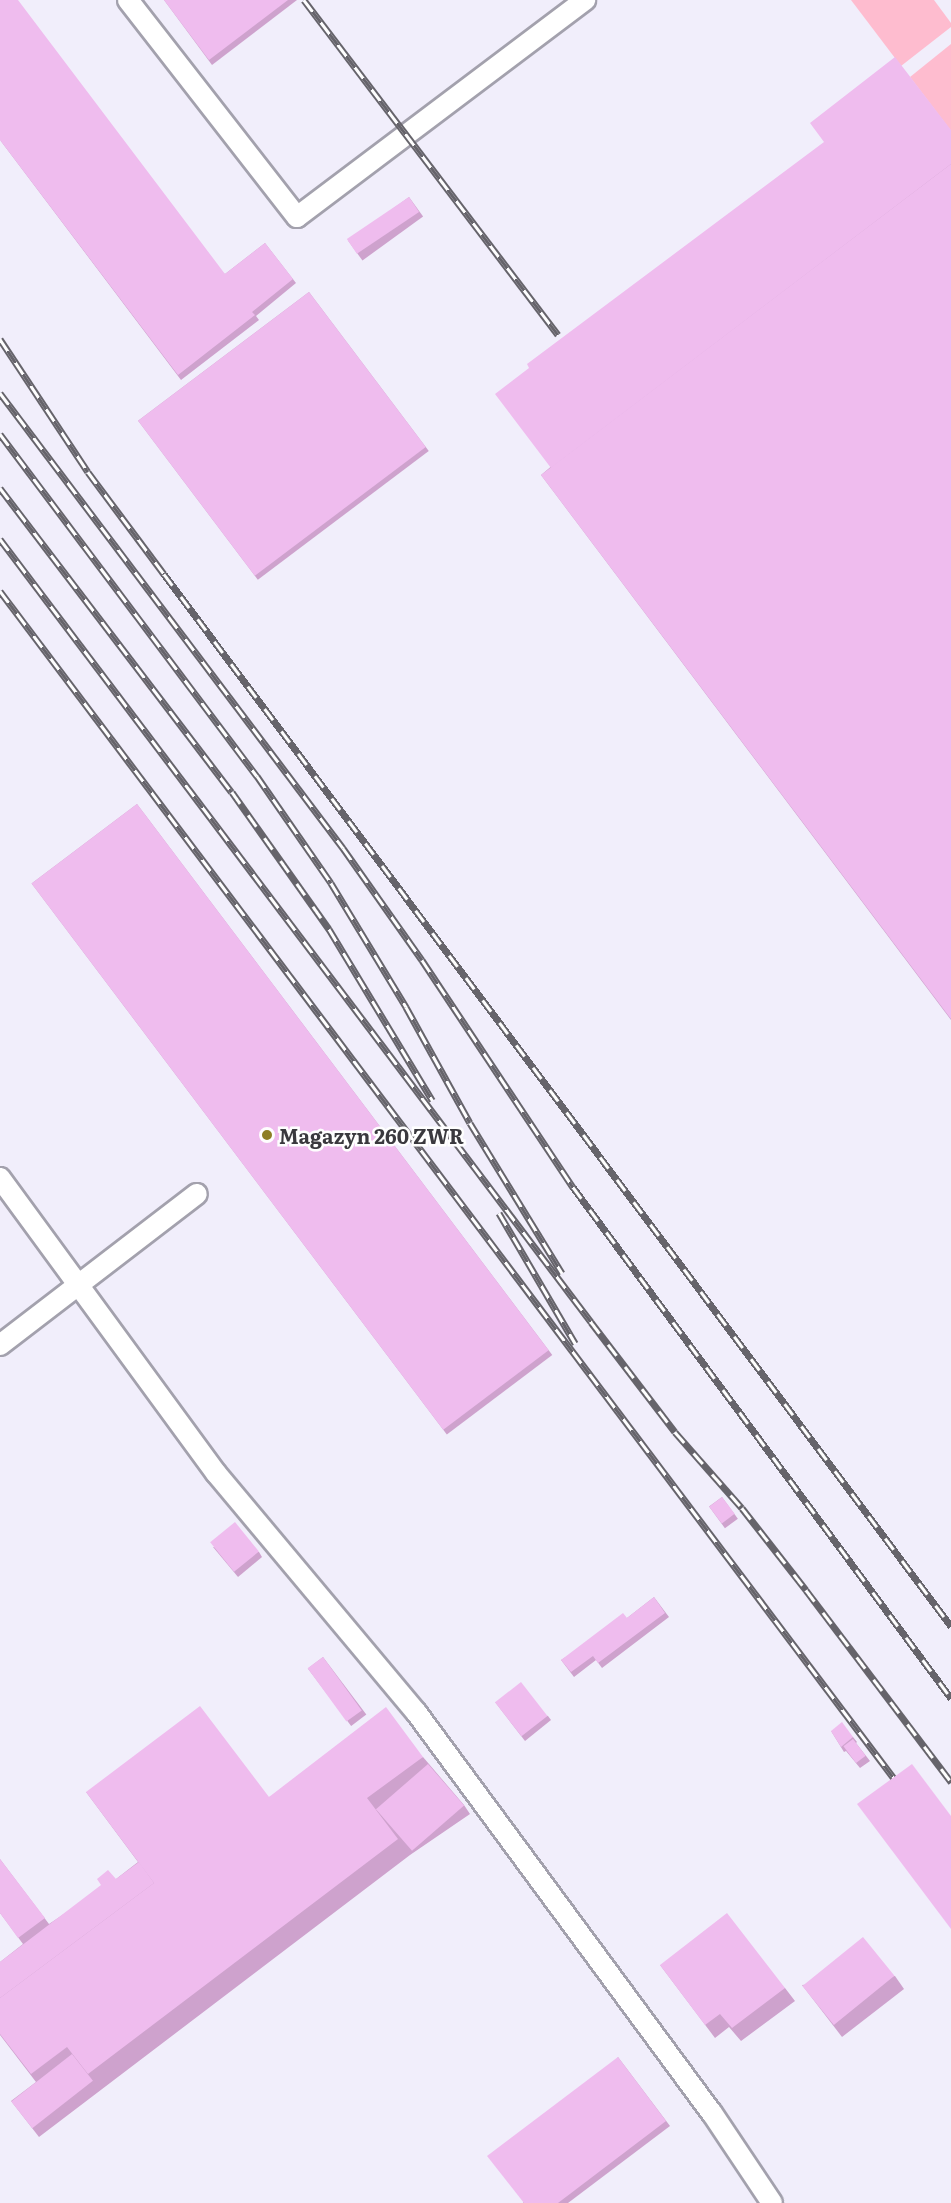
<!DOCTYPE html>
<style>
body{margin:0}
#map{position:relative;width:951px;height:2203px;overflow:hidden;background:#f1eefb;font-family:Literata,serif}
div>[style]{position:absolute}
[style*='--x']{left:calc(var(--x)*1px);top:calc(var(--y)*1px);width:calc(var(--w)*1px);rotate:calc(var(--a)*1deg)}
.green>*{inset:0;background:#febccf}
.roads{filter:drop-shadow(2px 0 #a3a1ad) drop-shadow(-2px 0 #a3a1ad) drop-shadow(0 2px #a3a1ad) drop-shadow(0 -2px #a3a1ad)}
.lane>*{height:20px;margin:-10px;padding:0 10px;transform-origin:10px;border-radius:10px;background:#fff}
.rail>*{height:7px;margin-top:-3.5px;transform-origin:0;background:repeating-linear-gradient(90deg,#fefefe 0 14px,#66646b 0 28px);box-sizing:border-box;border-block:2px solid #66646b}
.wall>*{inset:0;background:#cea2cd;transform-origin:0 0}
.building>*{inset:0;background:#efbcee;transform-origin:0 0}
.dots>*{width:16px;height:16px;translate:-50% -50%;box-sizing:border-box;border:3px solid #fefefe;border-radius:50%}
span{translate:-50% -50%;white-space:nowrap;text-align:center;line-height:1.15;-webkit-text-stroke:5px #fefefe;paint-order:stroke}
.poi-label{font-size:20px;color:#3a393e;font-weight:700}
.left{translate:0 -50%;text-align:left}
</style>
<div id="map">
<div class="green">
<i style="clip-path:polygon(851px 0,934px 0,951px 23px,951px 27px,901px 66px)"></i>
<i style="clip-path:polygon(951px 44px,951px 131px,910px 77px)"></i>
</div>
<div class="roads">
<div class="lane">
<i style="--x:128;--y:0;--w:275;--a:52.1"></i>
<i style="--x:297;--y:217;--w:361;--a:-37"></i>
<i style="--x:0;--y:1178;--w:366;--a:53.8"></i>
<i style="--x:216;--y:1473;--w:312;--a:50.1"></i>
<i style="--x:416;--y:1712;--w:498;--a:53.6"></i>
<i style="--x:712;--y:2113;--w:108;--a:56.3"></i>
<i style="--x:0;--y:1345;--w:248;--a:-37.5"></i>
</div>
</div>
<div class="rail">
<i style="--x:304;--y:0;--w:420;--a:52.8"></i>
<i style="--x:0;--y:339;--w:159;--a:56.5"></i>
<i style="--x:88;--y:472;--w:127;--a:53.3"></i>
<i style="--x:164;--y:574;--w:1314;--a:53.2"></i>
<i style="--x:0;--y:393;--w:570;--a:52.99"></i>
<i style="--x:343;--y:848;--w:137;--a:54.8"></i>
<i style="--x:422;--y:960;--w:273;--a:56.4"></i>
<i style="--x:573;--y:1187;--w:636;--a:53.51"></i>
<i style="--x:0;--y:434;--w:428;--a:53.1"></i>
<i style="--x:257;--y:776;--w:130;--a:55.3"></i>
<i style="--x:331;--y:883;--w:145;--a:58.8"></i>
<i style="--x:406;--y:1007;--w:132;--a:61.1"></i>
<i style="--x:470;--y:1123;--w:176;--a:58.5"></i>
<i style="--x:0;--y:488;--w:382;--a:52.7"></i>
<i style="--x:232;--y:792;--w:168;--a:54.7"></i>
<i style="--x:329;--y:929;--w:200;--a:58.9"></i>
<i style="--x:0;--y:539;--w:981;--a:52.95"></i>
<i style="--x:591;--y:1322;--w:138;--a:52.6"></i>
<i style="--x:675;--y:1432;--w:101;--a:48.6"></i>
<i style="--x:742;--y:1508;--w:104;--a:52"></i>
<i style="--x:806;--y:1590;--w:241;--a:52.9"></i>
<i style="--x:0;--y:591;--w:1501;--a:53.02"></i>
<i style="--x:499;--y:1213;--w:151;--a:59.7"></i>
</div>
<div class="wall">
<i style="clip-path:polygon(164px 0,297px 0,212px 65px)"></i>
<i style="clip-path:polygon(951px 130px,951px 1020px,541px 475px)"></i>
<i style="clip-path:polygon(0 140px,225px 274px,265px 243px,296px 283px,256px 316px,259px 320px,181px 380px)"></i>
<i style="left:409px;top:197px;width:24px;height:75px;rotate:54deg"></i>
<i style="left:309px;top:292px;width:199px;height:214px;rotate:53deg"></i>
<i style="left:137px;top:804px;width:690px;height:132px;rotate:53deg"></i>
<i style="left:722px;top:1497px;width:27px;height:16px;rotate:54deg"></i>
<i style="clip-path:polygon(213px 1547px,259px 1552px,262px 1557px,238px 1577px)"></i>
<i style="clip-path:polygon(654px 1597px,669px 1617px,602px 1668px,596px 1660px,574px 1677px,561px 1660px,627px 1618px)"></i>
<i style="left:323px;top:1657px;width:72px;height:19px;rotate:53deg"></i>
<i style="clip-path:polygon(495px 1702px,548px 1716px,551px 1720px,525px 1741px)"></i>
<i style="clip-path:polygon(831px 1731px,853px 1737px,857px 1742px,856px 1743px,870px 1761px,860px 1768px,846px 1751px,844px 1752px)"></i>
<i style="clip-path:polygon(423px 1757px,429px 1764px,464px 1805px,470px 1814px,410px 1855px,39px 2137px,11px 2101px,36px 2082px,0 2035px,0 1962px,23px 1944px,0 1913px,0 1859px,49px 1924px,116px 1879px,138px 1862px,86px 1792px,269px 1797px)"></i>
<i style="clip-path:polygon(660px 1965px,785px 1988px,795px 2001px,741px 2041px,729px 2027px,715px 2038px)"></i>
<i style="clip-path:polygon(895px 1976px,904px 1989px,842px 2037px,802px 1985px)"></i>
<i style="clip-path:polygon(618px 2057px,670px 2126px,568px 2203px,523px 2203px)"></i>
</div>
<div class="building">
<i style="clip-path:polygon(0 0,18px 0,225px 274px,265px 243px,293px 279px,252px 312px,255px 315px,178px 375px,0 140px)"></i>
<i style="clip-path:polygon(164px 0,288px 0,209px 60px)"></i>
<i style="clip-path:polygon(895px 57px,951px 130px,951px 164px,551px 468px,495px 394px,529px 368px,527px 364px,824px 142px,810px 123px)"></i>
<i style="clip-path:polygon(951px 164px,951px 1019px,541px 475px)"></i>
<i style="left:409px;top:197px;width:18px;height:75px;rotate:56deg"></i>
<i style="left:309px;top:292px;width:194px;height:214px;rotate:53deg"></i>
<i style="left:137px;top:804px;width:684px;height:132px;rotate:53deg"></i>
<i style="left:722px;top:1497px;width:21px;height:16px;rotate:53deg"></i>
<i style="left:235px;top:1522px;width:38px;height:32px;rotate:51deg"></i>
<i style="clip-path:polygon(654px 1597px,665px 1613px,598px 1663px,593px 1656px,571px 1672px,561px 1660px,623px 1613px,627px 1618px)"></i>
<i style="left:323px;top:1657px;width:66px;height:19px;rotate:54deg"></i>
<i style="left:521px;top:1682px;width:43px;height:33px;rotate:52deg"></i>
<i style="clip-path:polygon(200px 1706px,269px 1797px,386px 1707px,423px 1757px,367px 1798px,398px 1839px,88px 2074px,67px 2047px,31px 2074px,0 2034px,0 1998px,154px 1883px,86px 1792px)"></i>
<i style="clip-path:polygon(842px 1722px,853px 1737px,841px 1747px,831px 1731px)"></i>
<i style="left:853px;top:1739px;width:21px;height:12px;rotate:53deg"></i>
<i style="left:428px;top:1764px;width:55px;height:69px;rotate:49deg"></i>
<i style="clip-path:polygon(912px 1764px,951px 1816px,951px 1929px,857px 1804px)"></i>
<i style="clip-path:polygon(0 1859px,45px 1918px,18px 1938px,0 1913px)"></i>
<i style="clip-path:polygon(139px 1862px,154px 1883px,0 1998px,0 1962px,101px 1885px,97px 1879px,108px 1870px,116px 1879px)"></i>
<i style="clip-path:polygon(727px 1913px,785px 1988px,732px 2028px,720px 2014px,705px 2025px,660px 1965px)"></i>
<i style="left:863px;top:1937px;width:50px;height:78px;rotate:51deg"></i>
<i style="left:72px;top:2054px;width:34px;height:77px;rotate:52deg"></i>
<i style="clip-path:polygon(618px 2057px,666px 2121px,558px 2203px,524px 2203px,487px 2156px)"></i>
</div>
<div class="dots">
<i style="left:267px;top:1135px;background:#8d7e24"></i>
</div>
<div class="poi-label">
<span class="left" style="left:279px;top:1135px">Magazyn 260 ZWR</span>
</div>
</div>
